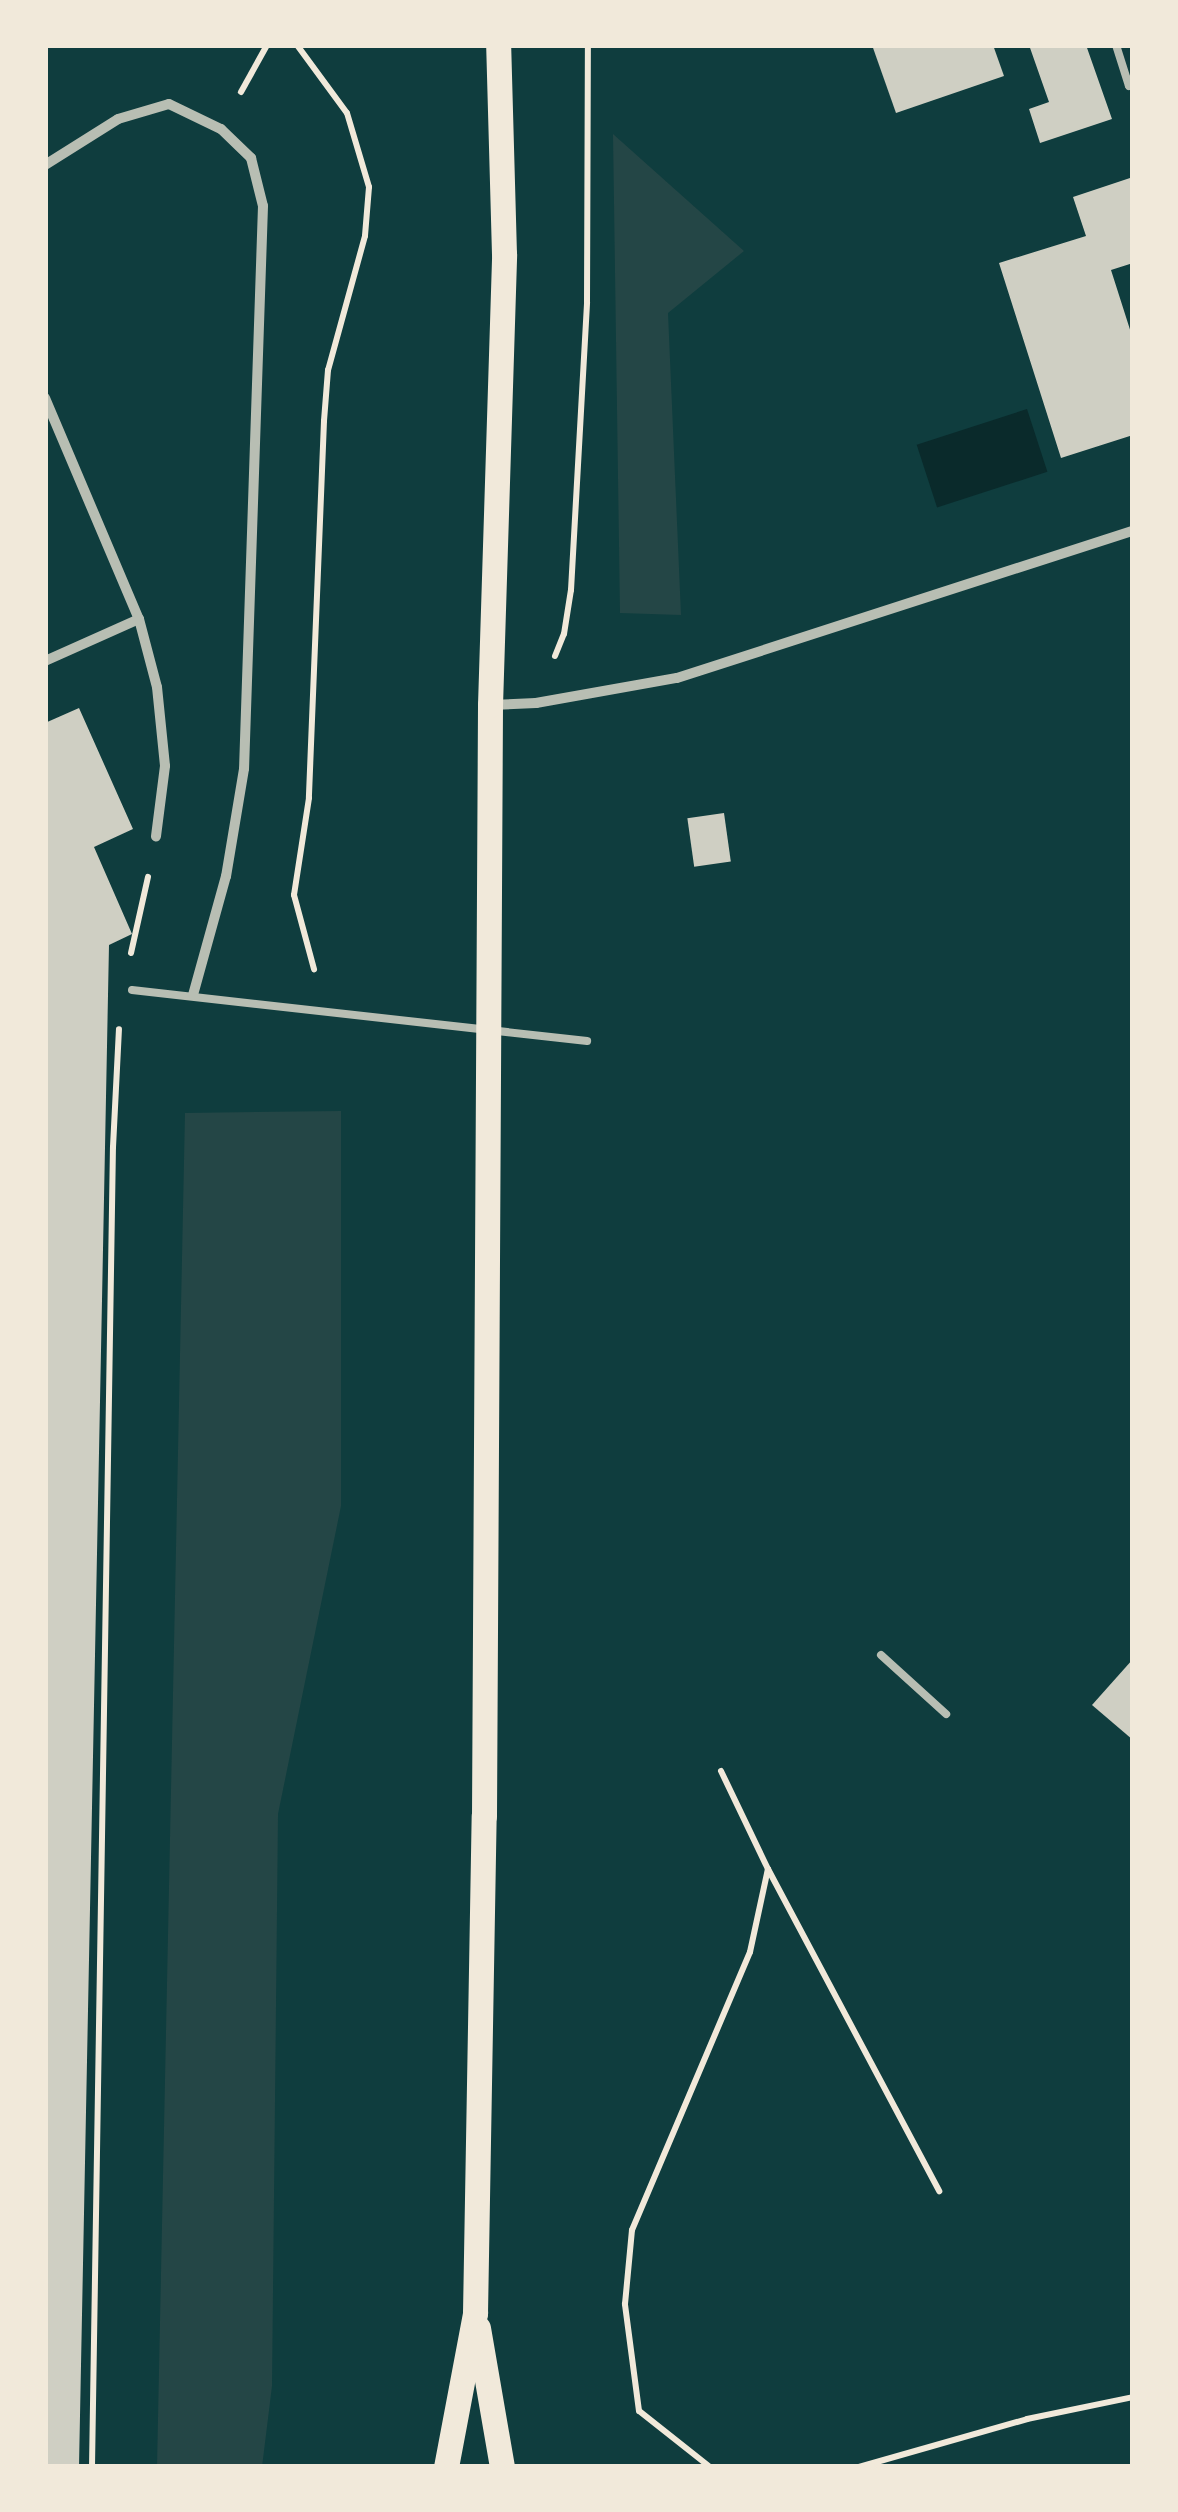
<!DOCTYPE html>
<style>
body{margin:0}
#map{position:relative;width:1178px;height:2512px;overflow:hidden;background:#0f3d3e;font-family:Cabin,sans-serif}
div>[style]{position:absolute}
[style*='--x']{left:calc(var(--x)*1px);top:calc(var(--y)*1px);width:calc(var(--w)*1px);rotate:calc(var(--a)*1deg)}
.green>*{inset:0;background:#244646}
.water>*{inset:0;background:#0a2a2b;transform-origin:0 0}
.building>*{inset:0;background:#cfcfc3;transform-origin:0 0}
.path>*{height:6px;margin:-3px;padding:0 3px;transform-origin:3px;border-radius:3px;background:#f1e9da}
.service>*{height:8px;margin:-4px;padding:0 4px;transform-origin:4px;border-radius:4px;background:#b8beb3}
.minor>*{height:10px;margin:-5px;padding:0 5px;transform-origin:5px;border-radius:5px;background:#b8beb3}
.primary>*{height:25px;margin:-12.5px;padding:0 12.5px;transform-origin:12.5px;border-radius:12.5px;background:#f1e9da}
span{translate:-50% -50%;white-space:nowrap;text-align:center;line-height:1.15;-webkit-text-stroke:8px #f1e9da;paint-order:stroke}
.frame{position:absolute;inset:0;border:48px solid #f1e9da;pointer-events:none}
</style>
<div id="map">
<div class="green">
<i style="clip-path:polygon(613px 134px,744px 251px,668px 313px,681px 615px,620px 613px)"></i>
<i style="clip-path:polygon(341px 1111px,341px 1506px,278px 1814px,272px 2386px,262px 2467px,157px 2467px,185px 1113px)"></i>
</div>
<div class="water">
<i style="left:1027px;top:409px;width:66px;height:116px;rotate:72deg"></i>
</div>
<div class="building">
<i style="clip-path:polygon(872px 45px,993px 45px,1004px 76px,896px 113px)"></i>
<i style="clip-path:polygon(1029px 45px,1086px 45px,1112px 119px,1040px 143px,1029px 109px,1049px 102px)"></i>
<i style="clip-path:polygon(1133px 177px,1133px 263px,1111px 270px,1133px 339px,1133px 435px,1061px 458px,999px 263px,1086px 236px,1073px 197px)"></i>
<i style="clip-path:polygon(79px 708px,133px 829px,94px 847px,132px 934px,109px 945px,79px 2467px,45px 2467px,45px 723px)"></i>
<i style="left:724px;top:813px;width:49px;height:37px;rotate:82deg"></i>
<i style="clip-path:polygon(1133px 1659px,1133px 1740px,1092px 1705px)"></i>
</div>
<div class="path">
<i style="--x:297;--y:45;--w:84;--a:53.7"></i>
<i style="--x:347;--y:113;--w:77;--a:73.4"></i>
<i style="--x:369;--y:187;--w:49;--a:94.7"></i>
<i style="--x:365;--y:236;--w:139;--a:105.4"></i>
<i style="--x:328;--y:370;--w:51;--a:94.5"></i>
<i style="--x:324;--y:421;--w:377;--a:92.3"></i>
<i style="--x:309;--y:798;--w:98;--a:98.8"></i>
<i style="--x:294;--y:895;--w:77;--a:74.9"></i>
<i style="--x:241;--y:92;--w:54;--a:-61"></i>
<i style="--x:555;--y:656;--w:24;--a:-68"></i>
<i style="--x:564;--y:634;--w:45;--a:-81"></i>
<i style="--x:571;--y:590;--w:288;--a:-86.8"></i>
<i style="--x:587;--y:302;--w:257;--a:-89.8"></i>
<i style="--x:131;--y:953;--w:78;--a:-77.4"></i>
<i style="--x:721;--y:1771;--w:109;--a:64.4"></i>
<i style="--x:768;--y:1869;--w:365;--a:62"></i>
<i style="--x:92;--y:2467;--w:1320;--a:-89.09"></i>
<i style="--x:113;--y:1147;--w:118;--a:-87.1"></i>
<i style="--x:710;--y:2467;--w:90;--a:-141.7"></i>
<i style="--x:639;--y:2411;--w:108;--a:-97.5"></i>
<i style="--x:625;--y:2304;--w:74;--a:-84.6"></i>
<i style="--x:632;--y:2230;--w:302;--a:-67"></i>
<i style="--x:750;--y:1952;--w:85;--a:-77.8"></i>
<i style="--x:859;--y:2467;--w:175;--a:-15.9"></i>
<i style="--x:1027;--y:2419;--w:108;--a:-11.7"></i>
</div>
<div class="service">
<i style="--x:1116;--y:45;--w:43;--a:72.4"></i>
<i style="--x:1129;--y:86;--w:4;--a:-27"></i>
<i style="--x:132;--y:990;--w:458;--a:6.4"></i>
<i style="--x:881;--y:1655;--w:88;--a:42.2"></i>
</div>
<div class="minor">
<i style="--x:45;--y:165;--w:86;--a:-32.2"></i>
<i style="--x:118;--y:119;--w:53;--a:-16.4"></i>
<i style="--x:169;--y:104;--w:58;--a:25.7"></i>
<i style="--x:221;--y:129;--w:42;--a:44"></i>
<i style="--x:251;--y:158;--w:49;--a:76"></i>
<i style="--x:263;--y:206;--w:563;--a:91.93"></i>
<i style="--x:244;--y:769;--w:109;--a:99.5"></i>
<i style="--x:226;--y:876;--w:123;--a:105.5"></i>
<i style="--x:45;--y:398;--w:240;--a:67"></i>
<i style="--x:139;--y:619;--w:70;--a:75.2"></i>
<i style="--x:157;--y:687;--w:79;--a:84.2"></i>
<i style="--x:165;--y:766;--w:71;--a:97.3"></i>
<i style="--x:45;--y:661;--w:103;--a:-24.1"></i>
<i style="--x:491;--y:705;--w:45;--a:-2.5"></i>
<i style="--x:536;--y:703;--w:143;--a:-10.1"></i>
<i style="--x:677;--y:678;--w:479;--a:-17.9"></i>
</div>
<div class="primary">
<i style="--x:478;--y:2328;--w:141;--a:80.2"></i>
<i style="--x:446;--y:2467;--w:157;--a:-79.3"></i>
<i style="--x:475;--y:2313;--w:497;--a:-89"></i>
<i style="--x:484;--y:1816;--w:1111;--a:-89.69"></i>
<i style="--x:490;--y:705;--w:451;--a:-88.2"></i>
<i style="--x:504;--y:254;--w:209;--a:-91.6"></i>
</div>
<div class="frame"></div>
</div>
